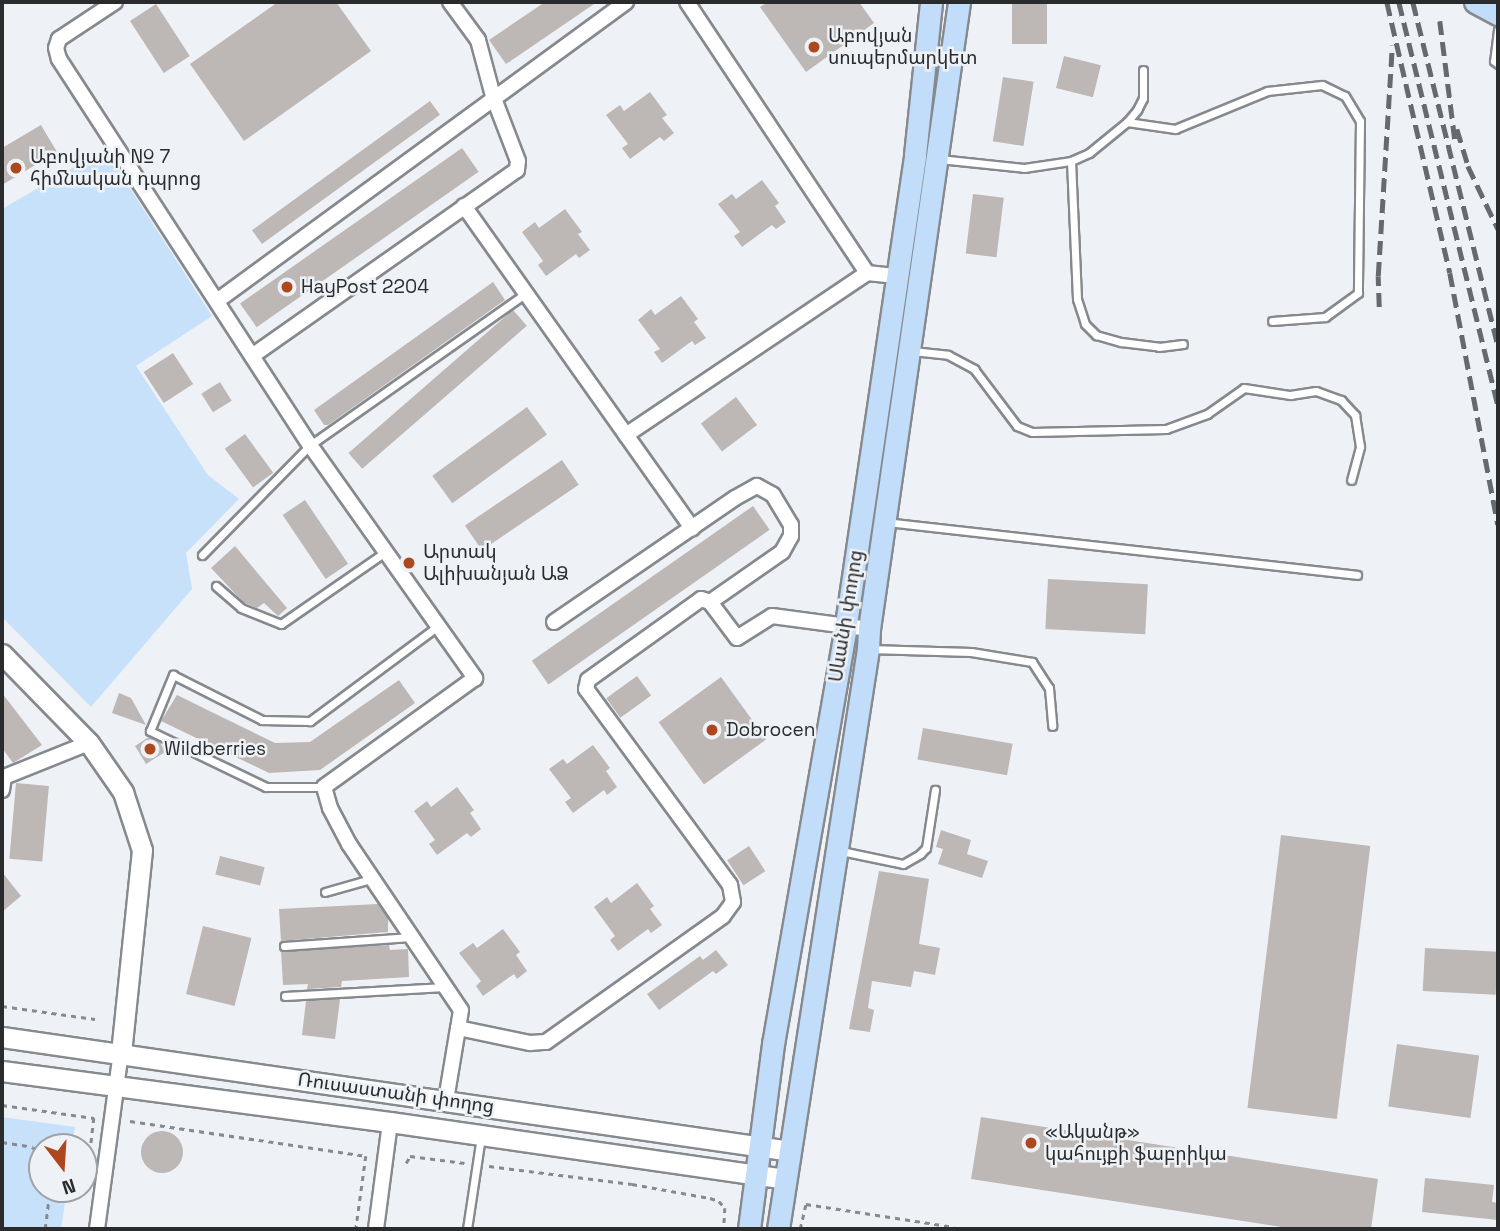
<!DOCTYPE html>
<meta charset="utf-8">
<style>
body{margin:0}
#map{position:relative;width:1500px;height:1231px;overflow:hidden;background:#eef2f6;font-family:"Space Grotesk","Noto Sans Armenian",sans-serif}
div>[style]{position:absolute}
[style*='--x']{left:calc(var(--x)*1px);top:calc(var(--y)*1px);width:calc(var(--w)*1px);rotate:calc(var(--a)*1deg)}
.green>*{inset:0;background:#c8e1fb}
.building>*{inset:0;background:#bdb7b5;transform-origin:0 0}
.round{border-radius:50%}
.path>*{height:2.5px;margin-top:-1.25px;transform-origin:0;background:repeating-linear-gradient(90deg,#878a8c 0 5px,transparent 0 10px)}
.roads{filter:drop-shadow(2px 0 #86898d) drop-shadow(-2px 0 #86898d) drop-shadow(0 2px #86898d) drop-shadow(0 -2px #86898d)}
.lane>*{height:7px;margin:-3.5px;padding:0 3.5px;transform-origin:3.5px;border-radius:3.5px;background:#fff}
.street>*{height:14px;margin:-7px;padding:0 7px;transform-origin:7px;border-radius:7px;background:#fff}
.secondary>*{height:19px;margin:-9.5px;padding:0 9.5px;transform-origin:9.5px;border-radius:9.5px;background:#fff}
.primary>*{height:21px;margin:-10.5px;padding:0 10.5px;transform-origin:10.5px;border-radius:10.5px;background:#c1ddfa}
.rail>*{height:4.5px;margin-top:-2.25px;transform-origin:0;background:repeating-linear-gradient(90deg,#676a6c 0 14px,transparent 0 21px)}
.dots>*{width:19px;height:19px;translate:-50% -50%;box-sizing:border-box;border:4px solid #eef2f6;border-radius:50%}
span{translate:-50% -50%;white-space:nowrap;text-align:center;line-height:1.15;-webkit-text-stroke:5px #eef2f6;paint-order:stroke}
.poi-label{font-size:19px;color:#292b2c}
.left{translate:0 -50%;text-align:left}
.street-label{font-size:19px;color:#292b2c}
.frame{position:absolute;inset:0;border:4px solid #292b2c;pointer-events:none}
.north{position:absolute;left:28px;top:1133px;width:70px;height:70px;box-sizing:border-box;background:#eef2f6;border:2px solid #9fa2a5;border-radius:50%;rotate:163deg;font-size:19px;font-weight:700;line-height:28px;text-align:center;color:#292b2c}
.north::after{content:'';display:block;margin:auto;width:24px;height:32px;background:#ad471d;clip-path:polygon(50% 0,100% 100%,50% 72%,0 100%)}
</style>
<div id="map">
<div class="green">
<i style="clip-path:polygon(105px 149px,212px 316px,136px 366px,208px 475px,239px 499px,186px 553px,192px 589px,91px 707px,2px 617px,2px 209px)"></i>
<i style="clip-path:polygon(2px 1117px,75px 1127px,72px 1147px,42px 1147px,42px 1189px,67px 1189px,61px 1229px,2px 1229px)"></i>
</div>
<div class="building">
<i style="clip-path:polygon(278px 2px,336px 2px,371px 51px,244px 141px,190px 64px)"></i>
<i style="clip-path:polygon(545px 2px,597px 2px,506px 64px,489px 40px)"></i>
<i style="clip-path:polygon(768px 2px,859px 2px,874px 23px,806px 72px,760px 7px)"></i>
<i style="left:1012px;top:2px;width:35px;height:42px"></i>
<i style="left:156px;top:4px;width:62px;height:31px;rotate:57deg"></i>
<i style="left:1064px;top:56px;width:38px;height:33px;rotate:14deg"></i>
<i style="left:1003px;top:77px;width:31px;height:65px;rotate:9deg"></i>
<i style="clip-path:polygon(650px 92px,667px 115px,662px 118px,674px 133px,664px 141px,660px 137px,630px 159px,622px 148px,628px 144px,606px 115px,620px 105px,624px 111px)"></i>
<i style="left:430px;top:101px;width:17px;height:220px;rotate:54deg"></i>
<i style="clip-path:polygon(41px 125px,57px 152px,2px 185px,2px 148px)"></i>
<i style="left:462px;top:148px;width:29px;height:271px;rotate:55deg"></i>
<i style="clip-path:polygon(762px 180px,779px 203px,775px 206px,786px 222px,776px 229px,772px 225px,742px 247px,734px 236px,740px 232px,718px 204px,732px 194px,736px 199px)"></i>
<i style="left:973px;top:194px;width:31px;height:60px;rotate:7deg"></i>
<i style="clip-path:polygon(565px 209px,582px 232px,578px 234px,590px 250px,579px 258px,576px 254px,546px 276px,538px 265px,543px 261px,522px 232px,535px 222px,539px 228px)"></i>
<i style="clip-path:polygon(493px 282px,505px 300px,328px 425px,324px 425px,314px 410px)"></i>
<i style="clip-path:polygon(681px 296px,698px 319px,694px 322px,706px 338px,695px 345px,692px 341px,662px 363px,654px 352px,660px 349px,638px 320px,651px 309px,655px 315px)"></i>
<i style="left:513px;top:310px;width:21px;height:218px;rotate:49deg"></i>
<i style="left:173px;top:353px;width:37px;height:35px;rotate:57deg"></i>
<i style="left:220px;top:382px;width:22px;height:22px;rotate:58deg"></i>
<i style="left:736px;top:397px;width:35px;height:44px;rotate:53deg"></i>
<i style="left:527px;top:407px;width:34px;height:117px;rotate:54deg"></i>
<i style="left:245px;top:434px;width:48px;height:25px;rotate:54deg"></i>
<i style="left:562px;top:460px;width:30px;height:117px;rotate:56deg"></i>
<i style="left:305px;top:500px;width:77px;height:27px;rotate:56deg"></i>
<i style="left:753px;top:506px;width:29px;height:270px;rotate:55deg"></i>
<i style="clip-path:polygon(235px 546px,287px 608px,278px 616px,264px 603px,257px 608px,243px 602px,211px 568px)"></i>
<i style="left:1048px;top:579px;width:100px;height:50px;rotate:3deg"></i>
<i style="left:637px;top:676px;width:24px;height:38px;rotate:54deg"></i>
<i style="left:721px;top:677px;width:77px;height:77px;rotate:54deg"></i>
<i style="clip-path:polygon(399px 680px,415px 703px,320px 770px,269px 773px,161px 721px,177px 695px,275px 743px,310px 742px)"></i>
<i style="clip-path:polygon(2px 693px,42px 745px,13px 763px,2px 748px)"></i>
<i style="clip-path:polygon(119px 693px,131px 698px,146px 725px,112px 713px)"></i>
<i style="left:923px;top:728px;width:91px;height:32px;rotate:10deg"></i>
<i style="clip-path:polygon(149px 737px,160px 742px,165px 752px,146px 764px,135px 746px)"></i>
<i style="clip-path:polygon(593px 745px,610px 768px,606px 771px,617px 787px,607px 795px,604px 790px,573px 813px,565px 802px,571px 798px,549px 769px,563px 759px,567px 764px)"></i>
<i style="left:16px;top:783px;width:33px;height:76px;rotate:5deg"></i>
<i style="clip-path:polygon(457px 787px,474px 810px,470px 813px,481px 829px,471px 837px,467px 833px,437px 855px,429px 844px,435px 840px,414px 811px,427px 801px,431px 807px)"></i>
<i style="clip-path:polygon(941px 830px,971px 840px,967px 854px,988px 861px,982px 878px,938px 864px,943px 849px,936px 847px)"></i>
<i style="left:1281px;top:835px;width:90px;height:275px;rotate:7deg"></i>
<i style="left:749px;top:846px;width:30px;height:26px;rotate:57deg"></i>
<i style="left:220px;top:856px;width:46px;height:19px;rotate:14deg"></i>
<i style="clip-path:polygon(879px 871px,929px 879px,919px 944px,940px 948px,935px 975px,914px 971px,911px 987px,872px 981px,868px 1008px,874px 1010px,870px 1032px,849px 1029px)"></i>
<i style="clip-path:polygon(2px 872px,21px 896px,2px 912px)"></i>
<i style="clip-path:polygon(637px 883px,654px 906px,650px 909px,662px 925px,651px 933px,648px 929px,618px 951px,610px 940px,615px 936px,594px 907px,607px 897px,611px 903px)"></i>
<i style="clip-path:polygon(378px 904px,388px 918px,388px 932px,281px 941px,279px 909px)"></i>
<i style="left:203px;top:926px;width:50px;height:70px;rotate:14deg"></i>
<i style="clip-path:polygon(503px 929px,520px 952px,516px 955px,527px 971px,517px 979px,514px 974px,483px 996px,476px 986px,481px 981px,459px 953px,473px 943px,477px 948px)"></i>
<i style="clip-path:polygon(389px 945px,390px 950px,408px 949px,409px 977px,342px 981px,341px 987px,307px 989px,308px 984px,283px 985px,281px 951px)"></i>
<i style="left:1425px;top:948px;width:73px;height:43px;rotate:3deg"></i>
<i style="clip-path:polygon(716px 950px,728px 965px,716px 974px,713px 971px,659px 1010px,647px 994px,700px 956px,703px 960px)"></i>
<i style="clip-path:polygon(340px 999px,335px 1039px,302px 1035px,306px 1001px)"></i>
<i style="left:1397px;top:1044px;width:83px;height:63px;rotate:8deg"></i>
<i style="clip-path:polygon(981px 1117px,1378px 1179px,1371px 1229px,1295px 1229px,971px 1179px)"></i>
<i class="round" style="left:141px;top:1131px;width:42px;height:42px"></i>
<i style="clip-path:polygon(1425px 1178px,1494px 1185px,1492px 1202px,1498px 1203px,1498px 1220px,1422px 1212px)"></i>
</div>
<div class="path">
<i style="--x:2;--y:1006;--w:94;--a:8"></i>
<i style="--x:2;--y:1105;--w:93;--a:8"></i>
<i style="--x:94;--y:1118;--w:71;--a:96.4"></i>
<i style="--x:130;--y:1121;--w:239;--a:8.4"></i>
<i style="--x:366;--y:1156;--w:74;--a:97.8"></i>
<i style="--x:2;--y:1142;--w:31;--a:9"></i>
<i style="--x:33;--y:1147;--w:16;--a:55"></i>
<i style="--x:406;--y:1163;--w:8;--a:-60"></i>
<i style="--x:410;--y:1156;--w:55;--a:7.3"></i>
<i style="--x:489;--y:1166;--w:144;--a:7.2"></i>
<i style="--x:632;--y:1184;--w:79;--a:10.2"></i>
<i style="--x:710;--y:1198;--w:9;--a:18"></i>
<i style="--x:719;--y:1201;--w:9;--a:49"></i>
<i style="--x:725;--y:1208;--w:21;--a:93"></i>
<i style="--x:45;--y:1229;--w:40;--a:-82.9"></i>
<i style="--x:800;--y:1229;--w:26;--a:-77"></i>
<i style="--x:806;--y:1204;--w:150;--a:8.8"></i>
</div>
<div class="roads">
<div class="lane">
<i style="--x:1498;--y:30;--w:31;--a:97"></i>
<i style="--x:1494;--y:61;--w:5;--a:37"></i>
<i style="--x:1127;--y:122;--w:49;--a:8.3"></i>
<i style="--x:1175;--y:129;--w:100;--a:-22.4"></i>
<i style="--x:1267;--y:91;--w:55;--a:-6.2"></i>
<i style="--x:1322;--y:85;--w:25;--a:26"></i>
<i style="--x:1345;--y:96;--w:29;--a:59"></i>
<i style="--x:1360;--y:121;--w:172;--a:90.7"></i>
<i style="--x:1358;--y:293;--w:41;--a:144"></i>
<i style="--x:1325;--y:317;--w:53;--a:175.7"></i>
<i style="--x:939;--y:159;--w:85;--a:6"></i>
<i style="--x:1024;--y:168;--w:48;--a:-8.5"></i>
<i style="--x:1071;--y:161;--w:20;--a:-24"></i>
<i style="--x:1089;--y:153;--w:49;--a:-39.2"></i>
<i style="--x:1127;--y:122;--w:16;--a:-50"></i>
<i style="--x:1137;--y:110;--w:13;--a:-63"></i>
<i style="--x:1143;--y:98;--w:28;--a:-90"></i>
<i style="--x:1071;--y:161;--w:138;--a:87.5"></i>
<i style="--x:1077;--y:299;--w:26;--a:72"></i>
<i style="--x:1085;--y:324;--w:16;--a:45"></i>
<i style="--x:1096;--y:335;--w:26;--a:16"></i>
<i style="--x:1121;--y:342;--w:38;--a:7"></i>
<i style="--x:1159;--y:347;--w:24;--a:-7"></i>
<i style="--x:912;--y:351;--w:36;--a:6"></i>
<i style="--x:948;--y:355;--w:30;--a:28"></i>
<i style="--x:974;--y:369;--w:71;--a:53"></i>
<i style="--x:1017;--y:426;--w:16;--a:22"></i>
<i style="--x:1032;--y:432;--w:134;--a:-1.3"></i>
<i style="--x:1166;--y:429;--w:44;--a:-20.1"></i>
<i style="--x:1207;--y:414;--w:45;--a:-35.1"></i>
<i style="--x:1244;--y:388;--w:47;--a:8.7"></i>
<i style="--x:1290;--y:395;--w:26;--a:-9"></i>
<i style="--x:1316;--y:391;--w:27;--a:20"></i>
<i style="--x:1341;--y:400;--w:21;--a:47"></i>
<i style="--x:1355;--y:415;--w:32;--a:81"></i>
<i style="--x:1360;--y:447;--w:34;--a:105"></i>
<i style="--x:886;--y:522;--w:474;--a:6.4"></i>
<i style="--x:202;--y:555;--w:154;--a:-45.5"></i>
<i style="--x:310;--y:445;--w:264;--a:-35.1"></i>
<i style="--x:216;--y:586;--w:33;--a:41"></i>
<i style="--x:241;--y:608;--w:43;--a:21.8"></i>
<i style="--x:281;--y:624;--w:126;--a:-34.7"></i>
<i style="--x:869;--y:649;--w:102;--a:1.7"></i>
<i style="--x:971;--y:652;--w:62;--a:9.3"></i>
<i style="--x:1032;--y:662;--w:31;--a:57"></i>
<i style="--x:1049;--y:688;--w:38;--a:85"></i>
<i style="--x:324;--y:787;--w:58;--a:180"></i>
<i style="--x:266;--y:787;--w:129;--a:-154.2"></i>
<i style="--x:150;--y:731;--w:61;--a:-67.7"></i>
<i style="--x:173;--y:675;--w:100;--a:26.8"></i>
<i style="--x:262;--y:720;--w:48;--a:1.2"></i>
<i style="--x:310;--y:721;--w:159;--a:-36.6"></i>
<i style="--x:841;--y:851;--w:63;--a:11.8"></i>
<i style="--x:903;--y:864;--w:20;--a:-30"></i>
<i style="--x:920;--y:854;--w:8;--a:-45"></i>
<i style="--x:926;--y:848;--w:59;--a:-81.2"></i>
<i style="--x:325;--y:892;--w:48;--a:-15.8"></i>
<i style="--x:284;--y:946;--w:127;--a:-4.1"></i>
<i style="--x:285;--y:996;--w:160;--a:-3.2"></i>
<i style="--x:467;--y:1229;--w:94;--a:-81.4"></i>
</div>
<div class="street">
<i style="--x:115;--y:2;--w:67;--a:146.5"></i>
<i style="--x:59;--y:39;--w:9;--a:108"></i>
<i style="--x:56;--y:48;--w:11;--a:75"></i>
<i style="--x:59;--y:59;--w:460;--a:57"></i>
<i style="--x:310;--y:445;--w:286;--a:54.7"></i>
<i style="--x:475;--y:678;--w:186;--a:144.2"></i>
<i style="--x:324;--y:787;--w:22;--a:74"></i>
<i style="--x:330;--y:808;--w:41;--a:62.2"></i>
<i style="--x:349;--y:844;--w:200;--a:56"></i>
<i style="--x:461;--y:1010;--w:18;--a:99"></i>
<i style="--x:687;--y:2;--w:325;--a:56.4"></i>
<i style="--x:867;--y:273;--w:30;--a:6"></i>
<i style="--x:464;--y:206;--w:395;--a:54.7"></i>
<i style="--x:217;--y:301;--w:507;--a:-36.17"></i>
<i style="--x:252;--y:356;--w:324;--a:-35.1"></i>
<i style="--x:517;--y:170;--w:9;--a:-84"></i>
<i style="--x:518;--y:161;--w:70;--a:-111"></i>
<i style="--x:493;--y:96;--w:58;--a:-105"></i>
<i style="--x:478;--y:40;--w:47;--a:-126.4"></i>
<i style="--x:626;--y:435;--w:290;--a:-33.9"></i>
<i style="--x:554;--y:622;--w:219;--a:-34.4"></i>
<i style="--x:735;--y:498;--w:25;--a:-29"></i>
<i style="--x:757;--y:486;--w:18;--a:29"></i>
<i style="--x:773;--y:495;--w:35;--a:59"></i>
<i style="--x:791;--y:525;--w:11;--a:90"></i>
<i style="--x:791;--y:536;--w:18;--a:119"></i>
<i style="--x:782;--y:552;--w:88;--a:145.2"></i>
<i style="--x:2;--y:790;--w:13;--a:-81"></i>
<i style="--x:4;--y:777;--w:92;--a:-21.8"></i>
<i style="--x:446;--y:1100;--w:73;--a:-80.5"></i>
<i style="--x:458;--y:1028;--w:74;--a:11.8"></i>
<i style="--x:530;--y:1043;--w:16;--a:-4"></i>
<i style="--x:546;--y:1042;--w:217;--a:-35.4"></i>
<i style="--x:723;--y:916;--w:17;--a:-54"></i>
<i style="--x:733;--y:902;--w:17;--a:-100"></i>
<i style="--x:730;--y:885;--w:243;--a:-126.3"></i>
<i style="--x:586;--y:689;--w:9;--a:-77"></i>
<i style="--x:588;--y:680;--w:139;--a:-35.6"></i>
<i style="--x:701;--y:599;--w:9;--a:18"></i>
<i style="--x:710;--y:602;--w:45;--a:53.1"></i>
<i style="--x:737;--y:638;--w:41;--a:-32.2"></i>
<i style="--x:772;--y:616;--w:98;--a:7.6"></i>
<i style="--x:97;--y:1229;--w:179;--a:-82.3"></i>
<i style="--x:376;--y:1229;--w:108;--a:-82.5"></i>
</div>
<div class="secondary">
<i style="--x:2;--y:654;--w:124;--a:45.7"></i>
<i style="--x:89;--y:743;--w:60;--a:55.2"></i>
<i style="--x:123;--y:792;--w:61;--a:71.9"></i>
<i style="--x:142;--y:850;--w:203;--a:95.9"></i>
<i style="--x:2;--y:1037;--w:796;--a:8.23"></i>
<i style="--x:2;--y:1071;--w:391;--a:7.5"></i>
<i style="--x:390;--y:1122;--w:399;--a:8.2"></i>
</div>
<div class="primary">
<i style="--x:1475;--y:2;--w:26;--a:28"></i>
<i style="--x:749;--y:1229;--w:187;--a:-82.6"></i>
<i style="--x:773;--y:1044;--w:426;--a:-80.1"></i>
<i style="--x:846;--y:624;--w:474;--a:-81.6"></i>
<i style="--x:915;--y:155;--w:154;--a:-84"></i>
<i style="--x:778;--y:1229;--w:587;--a:-81.18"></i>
<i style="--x:868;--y:649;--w:20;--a:-87"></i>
<i style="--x:869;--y:629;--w:633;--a:-81.83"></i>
</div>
</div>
<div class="rail">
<i style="--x:1387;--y:2;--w:278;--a:76.9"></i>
<i style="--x:1450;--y:273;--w:256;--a:79.2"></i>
<i style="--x:1399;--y:2;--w:415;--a:76.2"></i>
<i style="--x:1413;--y:2;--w:354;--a:76.1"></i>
<i style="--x:1440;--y:21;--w:119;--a:82.8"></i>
<i style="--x:1457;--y:129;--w:39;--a:73"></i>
<i style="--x:1468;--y:166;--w:70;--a:64.5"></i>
<i style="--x:1379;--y:307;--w:31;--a:-92"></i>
<i style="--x:1378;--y:276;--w:231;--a:-86.5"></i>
</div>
<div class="dots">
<i style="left:814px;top:47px;background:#ad471d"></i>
<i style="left:16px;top:168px;background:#ad471d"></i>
<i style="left:287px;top:287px;background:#ad471d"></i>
<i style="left:409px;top:563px;background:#ad471d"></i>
<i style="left:712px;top:730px;background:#ad471d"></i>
<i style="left:150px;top:749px;background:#ad471d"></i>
<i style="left:1031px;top:1143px;background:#ad471d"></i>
</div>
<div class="poi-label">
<span class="left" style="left:828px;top:47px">Աբովյան<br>սուպերմարկետ</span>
<span class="left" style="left:30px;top:168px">Աբովյանի № 7<br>հիմնական դպրոց</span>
<span class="left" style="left:301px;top:287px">HayPost 2204</span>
<span class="left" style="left:423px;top:563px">Արտակ<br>Ալիխանյան ԱՁ</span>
<span class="left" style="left:726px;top:730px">Dobrocen</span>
<span class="left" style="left:164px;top:749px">Wildberries</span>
<span class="left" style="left:1045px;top:1143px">«Ականթ»<br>կահույքի ֆաբրիկա</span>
</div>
<div class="street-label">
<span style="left:846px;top:616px;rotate:-81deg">Սևանի փողոց</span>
<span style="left:396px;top:1093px;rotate:8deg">Ռուսաստանի փողոց</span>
</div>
<div class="frame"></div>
<div class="north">N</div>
</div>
